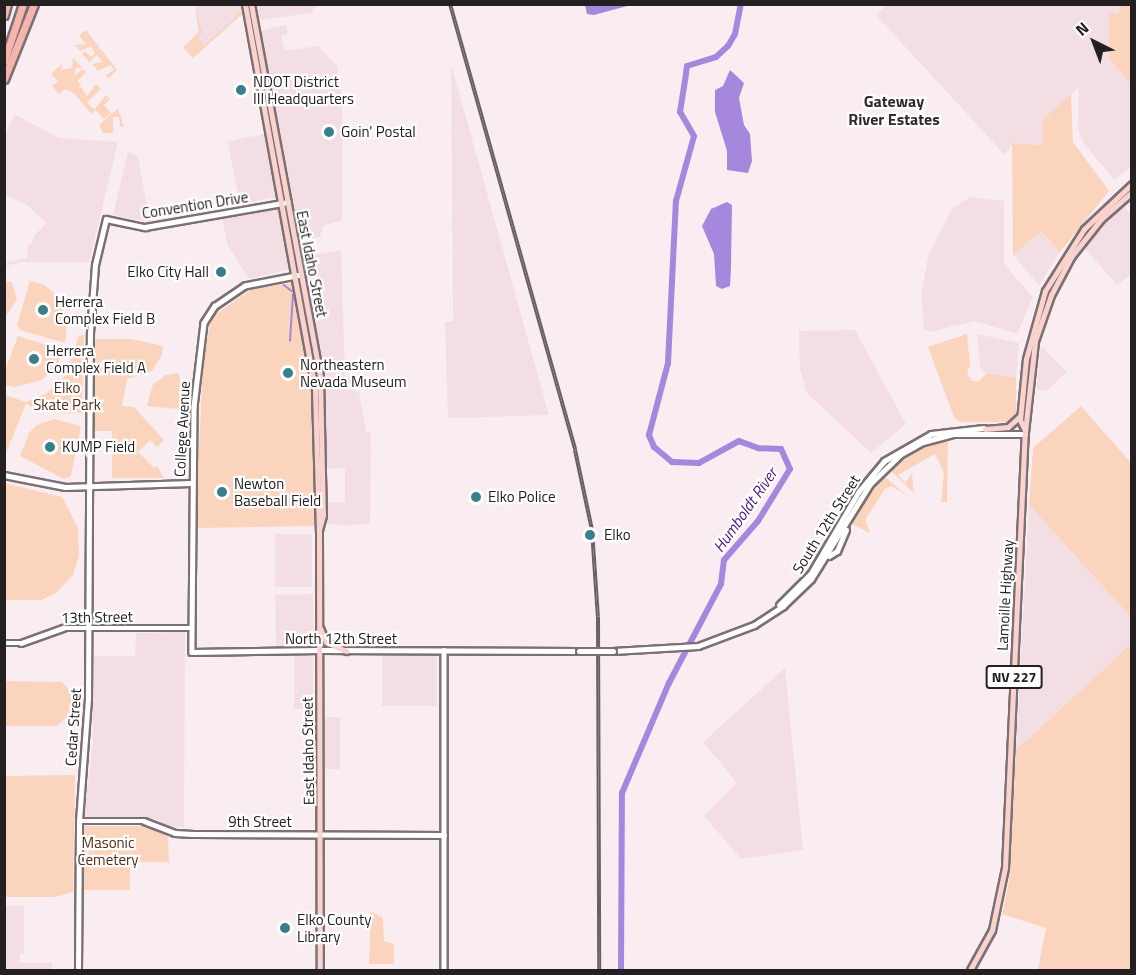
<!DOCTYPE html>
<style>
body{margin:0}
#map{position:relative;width:1136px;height:975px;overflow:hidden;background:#faedf1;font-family:"Titillium Web",sans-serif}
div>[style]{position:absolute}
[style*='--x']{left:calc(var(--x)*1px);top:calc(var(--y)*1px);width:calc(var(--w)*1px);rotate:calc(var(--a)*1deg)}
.built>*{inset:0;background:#f3dee4;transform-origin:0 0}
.green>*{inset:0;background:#fad4bc}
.water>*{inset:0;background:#a587de}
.stream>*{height:1.5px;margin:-0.75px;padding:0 0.75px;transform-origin:0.75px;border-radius:0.75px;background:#a587de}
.river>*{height:6px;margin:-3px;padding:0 3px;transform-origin:3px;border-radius:3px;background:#a587de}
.roads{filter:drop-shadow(2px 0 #7b7073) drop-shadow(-2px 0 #7b7073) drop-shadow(0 2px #7b7073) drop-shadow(0 -2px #7b7073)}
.tertiary>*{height:4.5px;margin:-2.25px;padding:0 2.25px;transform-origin:2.25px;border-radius:2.25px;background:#fff}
.secondary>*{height:5px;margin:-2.5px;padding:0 2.5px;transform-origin:2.5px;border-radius:2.5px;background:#fff}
.primary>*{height:5px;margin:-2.5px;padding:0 2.5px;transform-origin:2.5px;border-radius:2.5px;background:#fad2ce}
.motorway>*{height:7px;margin:-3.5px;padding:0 3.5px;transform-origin:3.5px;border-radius:3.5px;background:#f7b4ad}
.rail>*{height:4px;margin-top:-2px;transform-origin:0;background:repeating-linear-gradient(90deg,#fefefe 0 4.5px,#686163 0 9px);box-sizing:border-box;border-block:2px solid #686163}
.bridges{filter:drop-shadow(2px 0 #7b7073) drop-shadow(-2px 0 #7b7073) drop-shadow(0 2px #7b7073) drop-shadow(0 -2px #7b7073)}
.secondary-bridge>*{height:5px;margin:-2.5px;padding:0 2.5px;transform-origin:2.5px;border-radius:2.5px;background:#fff}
.dots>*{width:16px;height:16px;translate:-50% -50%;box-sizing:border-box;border:3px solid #fefefe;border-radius:50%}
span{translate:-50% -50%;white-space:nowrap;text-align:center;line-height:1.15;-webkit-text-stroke:4.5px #fefefe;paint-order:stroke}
.shield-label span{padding:2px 4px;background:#fefefe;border:2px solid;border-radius:4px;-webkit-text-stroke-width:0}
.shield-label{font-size:14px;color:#242021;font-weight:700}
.poi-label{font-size:15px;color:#242021}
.left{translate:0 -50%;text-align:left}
.right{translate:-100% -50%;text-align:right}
.street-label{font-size:15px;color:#242021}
.park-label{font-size:15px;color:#522f16}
.neighbourhood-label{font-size:16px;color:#342a2d;font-weight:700}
.water-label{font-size:16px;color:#4a1c81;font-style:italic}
.frame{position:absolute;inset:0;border:6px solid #242021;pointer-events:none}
.north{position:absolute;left:1064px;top:12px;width:60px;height:60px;-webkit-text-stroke:4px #fefefe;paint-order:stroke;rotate:318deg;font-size:16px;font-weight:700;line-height:24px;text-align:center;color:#242021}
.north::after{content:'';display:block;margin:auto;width:21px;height:27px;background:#242021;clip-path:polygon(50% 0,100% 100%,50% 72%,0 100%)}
</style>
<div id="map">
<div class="built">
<i style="clip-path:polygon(887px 4px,1122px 5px,1118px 14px,1110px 14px,1109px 59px,1131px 84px,1131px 168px,1114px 179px,1084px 144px,1078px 129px,1079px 87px,1043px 119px,1043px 145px,1013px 143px,1005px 155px,876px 15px)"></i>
<i style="clip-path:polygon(195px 5px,241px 5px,242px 14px,193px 58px,183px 47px,199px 32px)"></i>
<i style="clip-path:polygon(254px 5px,316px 5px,311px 13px,259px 20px)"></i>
<i style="clip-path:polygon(286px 25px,288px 34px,281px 36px,285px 51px,318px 46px,337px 66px,342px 99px,342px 220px,323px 226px,320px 237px,298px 241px,259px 31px)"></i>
<i style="clip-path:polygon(451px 64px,549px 415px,448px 418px,445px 322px,453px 321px)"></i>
<i style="clip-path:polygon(14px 114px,59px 138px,118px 142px,89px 262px,22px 262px,5px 266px,5px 263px,27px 258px,28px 244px,32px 244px,34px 236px,46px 223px,27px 205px,5px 195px,5px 135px)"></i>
<i style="left:265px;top:134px;width:64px;height:38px;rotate:79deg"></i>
<i style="clip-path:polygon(128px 151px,138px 157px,150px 222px,113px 215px)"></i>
<i style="clip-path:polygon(970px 197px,1004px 201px,1004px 264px,1033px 297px,1017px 334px,975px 321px,930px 332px,924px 329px,921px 293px,929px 254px,952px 209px)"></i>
<i style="clip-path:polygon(1121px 205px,1131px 213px,1131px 274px,1117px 285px,1082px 245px)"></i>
<i style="clip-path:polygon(279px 208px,290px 269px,249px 279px,228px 246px,222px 219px)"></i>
<i style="clip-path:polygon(1041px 231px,1060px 252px,1039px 285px,1013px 255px)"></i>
<i style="clip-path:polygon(341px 250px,345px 377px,357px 380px,366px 432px,371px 432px,370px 523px,345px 526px,326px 523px,326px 502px,345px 503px,345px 468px,326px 469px,323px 380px,301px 257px)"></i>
<i style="clip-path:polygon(855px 330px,906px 424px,871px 453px,807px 393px,800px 370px,799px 331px)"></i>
<i style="clip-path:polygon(977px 334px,1019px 343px,1016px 377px,986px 374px,980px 366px)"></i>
<i style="clip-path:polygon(1041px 346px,1067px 372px,1046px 391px,1036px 390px)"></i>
<i style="clip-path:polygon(1029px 505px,1131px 617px,1131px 644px,1016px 750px)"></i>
<i style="left:275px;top:534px;width:37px;height:53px"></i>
<i style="left:313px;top:594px;width:53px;height:38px;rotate:89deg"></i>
<i style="clip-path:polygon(185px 632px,184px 827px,166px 827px,157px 819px,84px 818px,93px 742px,91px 656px,135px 656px,136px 633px)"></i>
<i style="left:294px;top:655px;width:19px;height:54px"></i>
<i style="left:382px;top:655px;width:55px;height:51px"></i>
<i style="clip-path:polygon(785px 668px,803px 850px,741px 859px,704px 816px,737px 783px,703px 742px)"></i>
<i style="left:325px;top:717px;width:15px;height:52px"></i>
<i style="clip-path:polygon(4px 906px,24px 906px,24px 954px,20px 954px,20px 963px,52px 963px,52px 970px,5px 970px)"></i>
</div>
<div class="green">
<i style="clip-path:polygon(1122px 4px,1131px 5px,1131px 84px,1109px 59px,1109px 14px,1118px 14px)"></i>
<i style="clip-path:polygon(195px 5px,202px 32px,198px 38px,204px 45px,234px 19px,236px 12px,242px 14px,193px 58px,183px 47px,199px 32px)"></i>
<i style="clip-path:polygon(86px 30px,117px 70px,109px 78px,105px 76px,114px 70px,110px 65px,98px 71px,92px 64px,103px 62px,97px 55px,89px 62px,82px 54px,85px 51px,91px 57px,95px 54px,91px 46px,80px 51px,75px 45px,86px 44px,79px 36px)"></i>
<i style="clip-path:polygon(73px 58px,82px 68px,76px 67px,74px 76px,83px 69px,86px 72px,77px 81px,81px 85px,77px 89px,81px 87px,87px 96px,96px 84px,101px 89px,87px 102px,94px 110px,106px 95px,110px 99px,104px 105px,111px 113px,104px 119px,95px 110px,91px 114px,74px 93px,65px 89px,59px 94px,52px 86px,58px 81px,51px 74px,63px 63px,61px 70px,72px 68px)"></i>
<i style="clip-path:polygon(1071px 94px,1073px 142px,1109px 191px,1060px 252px,1041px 231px,1013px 255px,1012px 143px,1043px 145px,1043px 119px)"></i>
<i style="clip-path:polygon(118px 108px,124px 127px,120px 126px,119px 117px,113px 117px,113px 133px,103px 133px,99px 125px)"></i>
<i style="clip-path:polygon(5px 281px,12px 282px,17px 300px,5px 317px)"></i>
<i style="clip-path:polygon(30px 281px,43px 284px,59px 297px,67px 325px,65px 343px,20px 330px,17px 324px)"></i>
<i style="clip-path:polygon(293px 283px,313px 396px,314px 526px,195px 528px,194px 454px,199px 452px,203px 359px,212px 317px,252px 289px)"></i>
<i style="clip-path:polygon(967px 334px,970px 364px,967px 374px,972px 381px,979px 381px,986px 374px,1016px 377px,1016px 413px,1008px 422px,960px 422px,954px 417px,928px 347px)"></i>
<i style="clip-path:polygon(84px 335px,82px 413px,38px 412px,26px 403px,5px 456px,5px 395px,26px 402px,47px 393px,64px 377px,79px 336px)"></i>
<i style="clip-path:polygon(18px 336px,63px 350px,58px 363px,42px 380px,14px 387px,5px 385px,5px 370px)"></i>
<i style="clip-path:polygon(93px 339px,131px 339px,163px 346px,162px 355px,152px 371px,127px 379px,122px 406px,134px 407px,164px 440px,157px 447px,150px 440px,138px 452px,154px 468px,157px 466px,164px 478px,112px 478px,112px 431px,91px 431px)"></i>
<i style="clip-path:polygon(179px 373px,183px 404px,178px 409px,147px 406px,153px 384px,166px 375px)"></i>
<i style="clip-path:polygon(1081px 406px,1131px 463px,1131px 617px,1029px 505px,1033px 448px)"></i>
<i style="clip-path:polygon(54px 419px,81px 426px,71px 476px,64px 479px,20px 456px,29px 433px,37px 425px)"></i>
<i style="clip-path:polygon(948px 439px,947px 502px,941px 502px,944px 473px,935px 454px,898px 475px,905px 483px,912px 473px,914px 493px,888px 468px,915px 449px)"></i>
<i style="clip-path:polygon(884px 476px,906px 495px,891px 486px,885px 489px,865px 520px,870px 533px,850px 523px,878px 477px)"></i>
<i style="clip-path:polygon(4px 483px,62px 497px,78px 528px,79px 556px,73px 575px,56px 593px,41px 600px,5px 600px)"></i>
<i style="clip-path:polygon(1131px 644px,1131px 970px,1038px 970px,1046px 928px,1002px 914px,1009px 882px,1016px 750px)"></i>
<i style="clip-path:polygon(5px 681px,62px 682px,74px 696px,74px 710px,57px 726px,5px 726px)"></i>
<i style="clip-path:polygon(75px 775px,73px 892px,54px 897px,5px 897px,5px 776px)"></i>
<i style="clip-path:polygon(84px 826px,150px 826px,168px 837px,169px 862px,130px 862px,130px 890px,84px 890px)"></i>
<i style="clip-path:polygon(371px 911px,383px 918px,384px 941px,394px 944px,394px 964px,369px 964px)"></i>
</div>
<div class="water">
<i style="clip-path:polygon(585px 5px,585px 4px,631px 5px,594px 15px,587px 14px)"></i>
<i style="clip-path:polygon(730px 70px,744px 83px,739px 98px,744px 125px,750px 134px,752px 161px,748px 173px,727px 170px,727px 151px,715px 112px,715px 90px,723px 86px)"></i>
<i style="clip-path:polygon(727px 202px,732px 205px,731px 267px,730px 286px,722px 289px,716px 286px,714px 254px,702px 226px,711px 209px)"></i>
</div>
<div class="stream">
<i style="--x:284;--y:285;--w:10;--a:37"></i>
<i style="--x:290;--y:341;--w:46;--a:-86.3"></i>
</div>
<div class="river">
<i style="--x:621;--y:970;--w:177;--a:-89.7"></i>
<i style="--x:622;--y:793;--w:120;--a:-66.9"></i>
<i style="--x:669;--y:683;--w:112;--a:-62.3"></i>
<i style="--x:721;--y:584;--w:24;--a:-83"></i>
<i style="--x:724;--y:560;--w:52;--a:-48.9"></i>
<i style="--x:758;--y:521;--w:61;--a:-58.4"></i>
<i style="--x:790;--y:469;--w:22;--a:-114"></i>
<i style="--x:781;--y:449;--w:23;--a:-178"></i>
<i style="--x:758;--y:448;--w:20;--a:-160"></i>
<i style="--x:739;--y:441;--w:46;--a:151.2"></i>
<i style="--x:699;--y:463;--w:27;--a:-178"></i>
<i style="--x:672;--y:462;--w:23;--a:-140"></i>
<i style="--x:654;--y:447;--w:13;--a:-113"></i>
<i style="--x:649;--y:435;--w:74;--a:-75.2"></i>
<i style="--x:668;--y:363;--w:162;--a:-87.2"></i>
<i style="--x:676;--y:201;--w:67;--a:-74.5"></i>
<i style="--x:694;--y:136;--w:28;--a:-120"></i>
<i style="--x:680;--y:112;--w:39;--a:-81"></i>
<i style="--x:686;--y:73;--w:7;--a:-82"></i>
<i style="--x:687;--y:66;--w:30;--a:-17"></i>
<i style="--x:716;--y:57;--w:16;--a:-43"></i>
<i style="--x:728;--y:46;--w:14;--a:-60"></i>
<i style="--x:735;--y:34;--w:31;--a:-79"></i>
</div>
<div class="roads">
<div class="tertiary">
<i style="--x:301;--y:275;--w:57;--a:168.9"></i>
<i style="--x:245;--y:286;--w:36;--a:146"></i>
<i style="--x:215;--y:306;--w:20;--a:123"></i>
<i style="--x:204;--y:323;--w:85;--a:96.8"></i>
<i style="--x:194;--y:407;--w:245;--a:90.5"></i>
<i style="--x:192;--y:652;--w:127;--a:-0.9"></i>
<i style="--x:4;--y:475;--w:62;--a:11.1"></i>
<i style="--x:65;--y:487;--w:126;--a:-1.8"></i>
<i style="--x:4;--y:643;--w:17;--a:0"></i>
<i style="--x:21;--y:643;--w:45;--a:-19.7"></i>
<i style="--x:63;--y:628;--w:128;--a:0"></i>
<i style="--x:444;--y:650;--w:320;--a:90"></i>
<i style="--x:79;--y:821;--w:65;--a:0"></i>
<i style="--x:144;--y:821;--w:33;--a:21"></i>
<i style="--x:175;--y:833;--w:18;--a:3"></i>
<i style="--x:193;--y:834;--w:251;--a:0.2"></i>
<i style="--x:78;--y:970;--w:149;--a:-89.6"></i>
<i style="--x:79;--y:821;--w:122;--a:-85.8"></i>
<i style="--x:88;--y:699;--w:366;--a:-89.7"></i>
<i style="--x:90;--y:333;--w:68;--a:-85.8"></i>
<i style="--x:95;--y:265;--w:47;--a:-76.6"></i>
<i style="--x:106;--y:219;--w:40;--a:12"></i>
<i style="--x:145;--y:227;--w:145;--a:-9.9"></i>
</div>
<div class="secondary">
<i style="--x:829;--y:556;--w:9;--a:-32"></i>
<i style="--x:837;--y:551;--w:23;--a:-67"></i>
<i style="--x:779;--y:605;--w:45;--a:-45"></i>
<i style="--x:811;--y:573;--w:95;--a:-59.7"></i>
<i style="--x:859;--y:491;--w:39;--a:-50"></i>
<i style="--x:884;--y:461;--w:54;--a:-29.9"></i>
<i style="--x:931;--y:434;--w:53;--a:-6.5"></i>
<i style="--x:319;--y:650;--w:260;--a:0.2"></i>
<i style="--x:613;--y:651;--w:85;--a:-3.4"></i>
<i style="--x:698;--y:646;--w:60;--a:-20.6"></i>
<i style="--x:754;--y:625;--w:35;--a:-33"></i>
<i style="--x:783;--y:606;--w:39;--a:-44"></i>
<i style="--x:811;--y:579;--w:112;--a:-58.2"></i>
<i style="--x:870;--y:484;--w:43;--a:-44.1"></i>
<i style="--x:901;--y:454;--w:25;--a:-29"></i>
<i style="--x:923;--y:442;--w:30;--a:-15"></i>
<i style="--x:952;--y:434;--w:73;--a:0"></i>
</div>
<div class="primary">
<i style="--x:245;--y:4;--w:392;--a:79.7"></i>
<i style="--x:315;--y:390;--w:140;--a:88.4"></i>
<i style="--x:319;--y:530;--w:440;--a:89.9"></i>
<i style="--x:251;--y:4;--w:379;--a:79.5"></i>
<i style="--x:320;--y:377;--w:138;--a:88.8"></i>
<i style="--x:323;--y:515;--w:16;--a:105"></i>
<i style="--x:985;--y:429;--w:23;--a:-5"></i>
<i style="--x:1008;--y:427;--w:15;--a:-42"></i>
<i style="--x:1025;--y:430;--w:11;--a:-117"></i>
<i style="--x:1020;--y:420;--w:61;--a:-84.4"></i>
<i style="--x:1026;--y:359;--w:71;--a:-74.4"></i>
<i style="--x:1045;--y:291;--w:73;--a:-57.8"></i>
<i style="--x:1084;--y:229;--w:66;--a:-43.2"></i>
<i style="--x:320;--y:628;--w:15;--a:67"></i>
<i style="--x:326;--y:642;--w:22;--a:24"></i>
<i style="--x:970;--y:970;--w:46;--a:-61.2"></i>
<i style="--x:992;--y:930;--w:63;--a:-78.2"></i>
<i style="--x:1005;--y:868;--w:436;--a:-87.4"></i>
<i style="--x:1025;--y:432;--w:92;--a:-83.7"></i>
<i style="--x:1035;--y:341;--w:49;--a:-70.8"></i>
<i style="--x:1051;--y:295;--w:43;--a:-62.2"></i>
<i style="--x:1071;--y:257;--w:48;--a:-51.7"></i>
<i style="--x:1101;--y:219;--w:41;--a:-41.1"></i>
</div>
<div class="motorway">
<i style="--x:4;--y:15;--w:11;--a:-75"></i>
<i style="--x:4;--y:61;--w:60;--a:-71.6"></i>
<i style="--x:4;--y:79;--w:81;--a:-68.2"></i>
</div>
</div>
<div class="rail">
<i style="--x:450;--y:4;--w:463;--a:74.3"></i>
<i style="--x:575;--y:450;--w:82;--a:78"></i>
<i style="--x:592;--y:530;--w:87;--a:86.1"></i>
<i style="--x:598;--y:617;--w:353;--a:89.8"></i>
</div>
<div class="bridges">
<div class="secondary-bridge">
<i style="--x:579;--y:651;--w:34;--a:0"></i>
</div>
</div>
<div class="dots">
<i style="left:241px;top:90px;background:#387e8b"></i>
<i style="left:329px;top:132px;background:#387e8b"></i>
<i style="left:221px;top:272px;background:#387e8b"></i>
<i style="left:43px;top:310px;background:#387e8b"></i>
<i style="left:34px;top:359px;background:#387e8b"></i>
<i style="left:288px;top:373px;background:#387e8b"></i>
<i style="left:50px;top:447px;background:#387e8b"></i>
<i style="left:222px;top:492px;background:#387e8b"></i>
<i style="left:476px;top:497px;background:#387e8b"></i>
<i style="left:590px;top:535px;background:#387e8b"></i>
<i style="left:285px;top:928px;background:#387e8b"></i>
</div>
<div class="shield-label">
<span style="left:1014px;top:677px">NV 227</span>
</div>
<div class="poi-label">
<span class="left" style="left:253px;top:90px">NDOT District<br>III Headquarters</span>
<span class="left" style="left:341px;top:132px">Goin' Postal</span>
<span class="right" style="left:209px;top:272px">Elko City Hall</span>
<span class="left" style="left:55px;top:310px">Herrera<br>Complex Field B</span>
<span class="left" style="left:46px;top:359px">Herrera<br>Complex Field A</span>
<span class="left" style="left:300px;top:373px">Northeastern<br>Nevada Museum</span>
<span class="left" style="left:62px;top:447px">KUMP Field</span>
<span class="left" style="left:234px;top:492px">Newton<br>Baseball Field</span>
<span class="left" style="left:488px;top:497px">Elko Police</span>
<span class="left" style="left:604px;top:535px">Elko</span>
<span class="left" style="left:297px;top:928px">Elko County<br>Library</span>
</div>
<div class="street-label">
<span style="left:195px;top:205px;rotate:-9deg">Convention Drive</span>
<span style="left:312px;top:264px;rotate:79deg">East Idaho Street</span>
<span style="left:182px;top:429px;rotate:-87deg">College Avenue</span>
<span style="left:826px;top:524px;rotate:-58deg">South 12th Street</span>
<span style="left:1005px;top:595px;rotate:-87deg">Lamoille Highway</span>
<span style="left:97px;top:617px;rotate:-1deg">13th Street</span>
<span style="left:341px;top:639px">North 12th Street</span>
<span style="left:73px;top:727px;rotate:-86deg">Cedar Street</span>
<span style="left:308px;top:751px;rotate:-91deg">East Idaho Street</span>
<span style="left:260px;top:822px">9th Street</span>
</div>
<div class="park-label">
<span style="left:67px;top:396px">Elko<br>Skate Park</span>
<span style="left:108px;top:851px">Masonic<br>Cemetery</span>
</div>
<div class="neighbourhood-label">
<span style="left:894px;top:110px">Gateway<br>River Estates</span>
</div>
<div class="water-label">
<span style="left:745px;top:510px;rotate:-55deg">Humboldt River</span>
</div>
<div class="frame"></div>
<div class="north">N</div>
</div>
